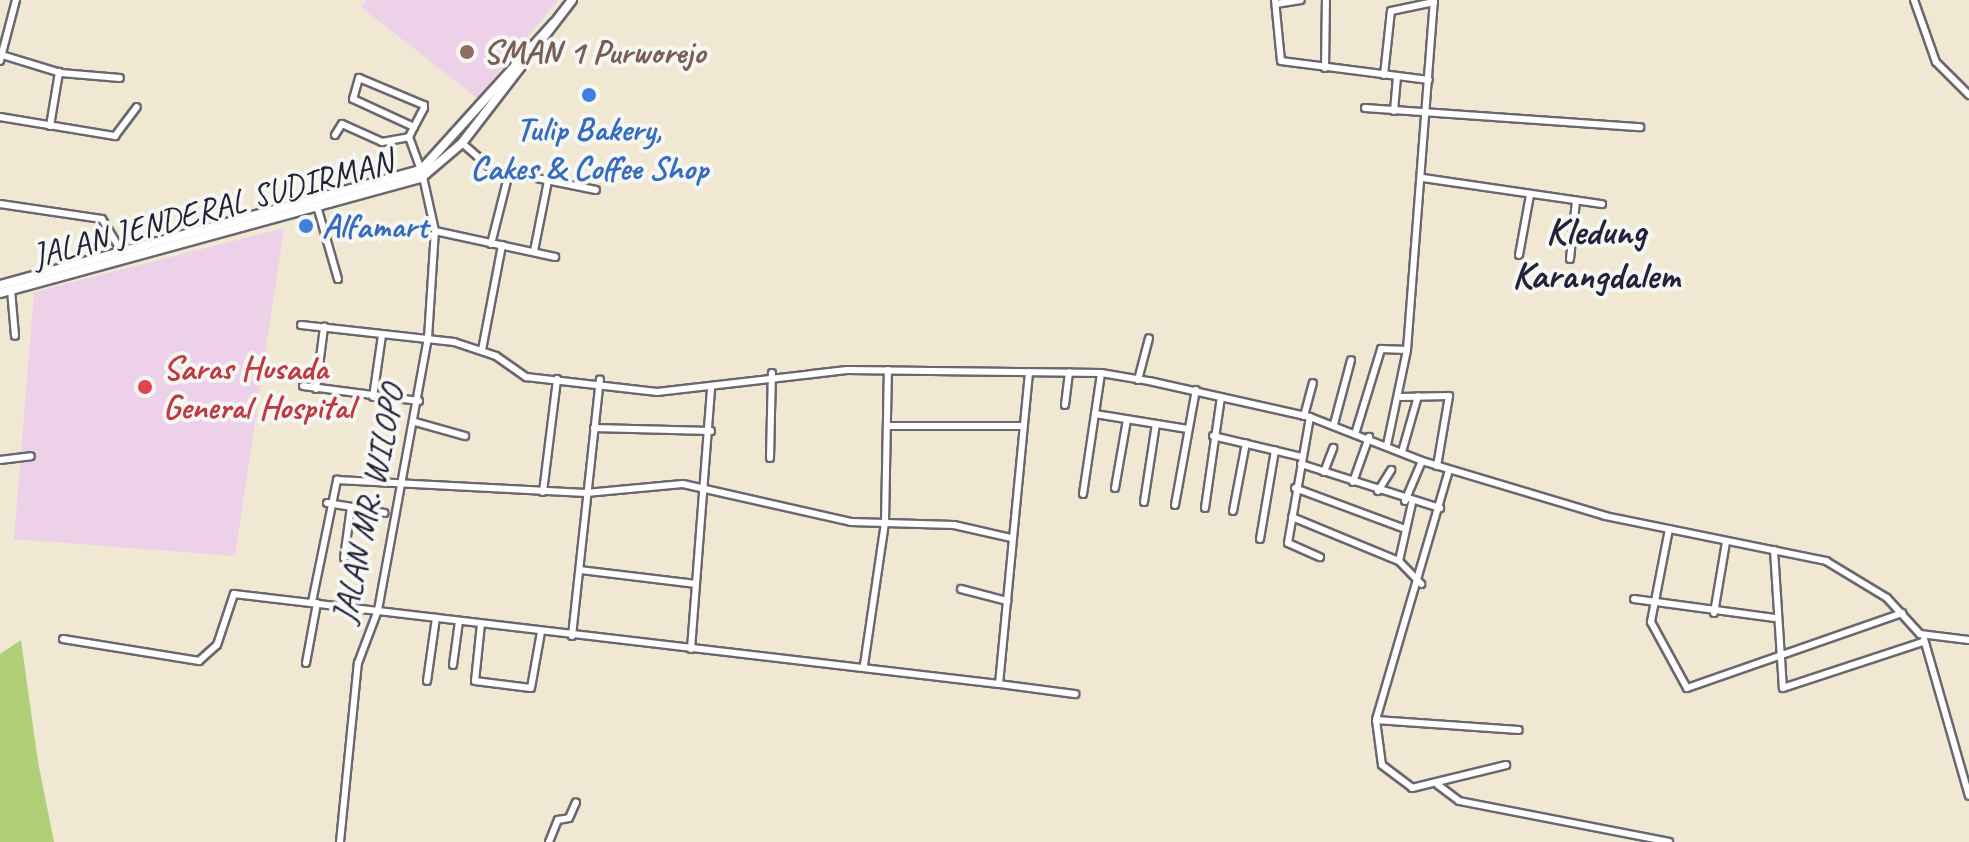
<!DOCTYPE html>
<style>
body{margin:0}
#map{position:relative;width:1969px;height:842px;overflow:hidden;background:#f0e8d2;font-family:Caveat,sans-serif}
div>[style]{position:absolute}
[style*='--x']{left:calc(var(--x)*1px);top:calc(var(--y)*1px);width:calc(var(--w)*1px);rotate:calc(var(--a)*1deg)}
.built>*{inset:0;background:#edd1e9}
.green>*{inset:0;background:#b0cf76}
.roads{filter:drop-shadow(2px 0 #6a6770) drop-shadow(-2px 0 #6a6770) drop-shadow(0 2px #6a6770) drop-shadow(0 -2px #6a6770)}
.minor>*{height:6px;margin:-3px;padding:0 3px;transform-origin:3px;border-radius:3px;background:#fff}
.secondary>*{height:8px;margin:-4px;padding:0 4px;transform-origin:4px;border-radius:4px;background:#fff}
.dots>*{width:22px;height:22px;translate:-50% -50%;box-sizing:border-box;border:4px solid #f6f6f2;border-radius:50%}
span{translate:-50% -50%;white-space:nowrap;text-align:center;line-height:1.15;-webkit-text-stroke:8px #f6f6f2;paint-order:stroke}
.education-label{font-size:34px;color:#785e54;font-weight:700}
.left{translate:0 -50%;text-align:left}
.shop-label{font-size:34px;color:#366cbe;font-weight:700}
.street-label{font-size:34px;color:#22223b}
.health-label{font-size:34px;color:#be3a42;font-weight:700}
.quarter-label{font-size:38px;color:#22223b;font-weight:700}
</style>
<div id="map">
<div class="built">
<i style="clip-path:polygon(366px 0,558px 0,477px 98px,361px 7px)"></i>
<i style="clip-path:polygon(284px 228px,235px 556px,14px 539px,34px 292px)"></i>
</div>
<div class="green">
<i style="clip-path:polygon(21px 640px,38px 762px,54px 842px,0 842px,0 654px)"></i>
</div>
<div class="roads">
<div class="minor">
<i style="--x:1275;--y:0;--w:61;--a:84.4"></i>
<i style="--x:1281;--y:61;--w:149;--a:7.3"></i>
<i style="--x:1914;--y:0;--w:66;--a:70.5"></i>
<i style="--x:1936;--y:62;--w:47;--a:45"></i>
<i style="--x:1276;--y:4;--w:25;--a:-9"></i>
<i style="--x:2;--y:55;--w:62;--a:17"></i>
<i style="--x:61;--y:73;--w:59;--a:4.8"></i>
<i style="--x:0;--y:61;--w:63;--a:-75.3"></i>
<i style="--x:1325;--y:68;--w:68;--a:-89.2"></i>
<i style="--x:1384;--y:75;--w:64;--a:-83.8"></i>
<i style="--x:1391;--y:11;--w:44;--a:-11.8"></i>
<i style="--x:1365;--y:108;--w:276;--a:4"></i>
<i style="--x:1394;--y:111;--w:34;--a:-85"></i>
<i style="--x:0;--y:117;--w:117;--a:9.4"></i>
<i style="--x:115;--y:136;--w:36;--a:-53"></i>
<i style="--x:50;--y:126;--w:55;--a:-80.5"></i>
<i style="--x:414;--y:127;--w:67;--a:-155.3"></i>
<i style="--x:353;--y:99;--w:22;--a:-74"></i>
<i style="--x:359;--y:78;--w:70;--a:22.6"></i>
<i style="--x:424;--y:105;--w:3;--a:90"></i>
<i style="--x:424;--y:108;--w:21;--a:118"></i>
<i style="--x:414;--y:127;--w:11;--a:117"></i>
<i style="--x:409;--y:137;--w:35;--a:70"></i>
<i style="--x:335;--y:135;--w:13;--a:-58"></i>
<i style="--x:342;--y:124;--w:44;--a:24.2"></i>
<i style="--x:382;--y:142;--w:27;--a:-10"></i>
<i style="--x:462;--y:143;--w:40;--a:41"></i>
<i style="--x:492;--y:169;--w:106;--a:11.4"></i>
<i style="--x:1423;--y:178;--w:181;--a:8.3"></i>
<i style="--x:0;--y:204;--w:103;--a:8.4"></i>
<i style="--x:102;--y:219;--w:37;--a:59"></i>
<i style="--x:317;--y:206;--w:76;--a:74"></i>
<i style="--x:435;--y:231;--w:123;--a:12.2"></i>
<i style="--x:1573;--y:237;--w:48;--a:3.6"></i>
<i style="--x:491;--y:244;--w:73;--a:-75.8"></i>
<i style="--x:534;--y:251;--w:71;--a:-78.7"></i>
<i style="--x:1519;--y:255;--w:61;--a:-79.6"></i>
<i style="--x:1570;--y:259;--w:58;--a:-84.1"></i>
<i style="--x:11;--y:290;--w:46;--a:85"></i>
<i style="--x:301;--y:325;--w:154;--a:6.3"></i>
<i style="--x:454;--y:342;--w:44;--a:18.4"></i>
<i style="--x:496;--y:356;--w:37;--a:35"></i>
<i style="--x:526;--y:377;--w:132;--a:6.5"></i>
<i style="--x:657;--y:392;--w:191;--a:-6.6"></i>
<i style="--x:847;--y:370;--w:254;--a:0.7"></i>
<i style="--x:1101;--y:373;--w:49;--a:9.5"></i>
<i style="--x:1149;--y:381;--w:165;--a:12.6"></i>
<i style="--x:1310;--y:417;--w:120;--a:21.4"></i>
<i style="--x:1422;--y:461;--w:191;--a:16.7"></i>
<i style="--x:1605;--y:516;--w:226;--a:11.5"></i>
<i style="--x:1826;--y:561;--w:71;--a:31.2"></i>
<i style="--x:1887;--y:598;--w:49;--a:47.5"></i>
<i style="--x:1920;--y:634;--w:49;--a:7"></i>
<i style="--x:482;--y:350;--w:107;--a:-79.2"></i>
<i style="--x:1138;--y:380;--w:43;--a:-75.3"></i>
<i style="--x:303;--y:386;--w:117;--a:7.4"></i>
<i style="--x:316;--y:389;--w:63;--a:-82.6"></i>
<i style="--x:373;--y:397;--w:63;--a:-81.7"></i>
<i style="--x:1401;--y:397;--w:48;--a:-1.2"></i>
<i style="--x:1449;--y:396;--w:71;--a:99.7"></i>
<i style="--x:1065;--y:405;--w:33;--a:-83"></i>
<i style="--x:1095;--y:414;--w:94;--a:9.2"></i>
<i style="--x:1304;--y:416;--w:34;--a:-75"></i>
<i style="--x:1310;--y:417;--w:128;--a:99.9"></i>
<i style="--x:1288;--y:543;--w:35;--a:24"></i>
<i style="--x:415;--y:422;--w:52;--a:15.6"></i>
<i style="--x:1334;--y:424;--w:66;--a:-75.1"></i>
<i style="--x:887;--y:426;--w:136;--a:0"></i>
<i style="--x:594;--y:428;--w:117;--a:1.5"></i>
<i style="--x:1356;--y:431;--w:86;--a:-73"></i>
<i style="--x:1381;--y:349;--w:26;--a:2"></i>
<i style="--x:1213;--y:436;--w:91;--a:13.3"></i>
<i style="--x:1387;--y:445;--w:97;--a:-78.1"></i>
<i style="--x:1407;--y:350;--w:351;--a:-85.6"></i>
<i style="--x:1402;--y:452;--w:58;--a:-74.1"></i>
<i style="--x:770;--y:458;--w:85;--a:-88.7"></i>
<i style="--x:0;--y:460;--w:31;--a:-7"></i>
<i style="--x:1301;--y:464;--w:146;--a:17.6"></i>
<i style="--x:1449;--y:470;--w:260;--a:106.3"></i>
<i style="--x:1376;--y:720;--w:143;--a:4"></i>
<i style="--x:1324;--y:472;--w:26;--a:-69"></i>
<i style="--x:1353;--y:482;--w:48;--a:-70.4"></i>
<i style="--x:1115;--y:488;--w:69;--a:-80"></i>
<i style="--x:1295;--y:488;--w:117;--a:20.4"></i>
<i style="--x:1378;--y:491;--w:25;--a:-58"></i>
<i style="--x:543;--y:492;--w:114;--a:-82.9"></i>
<i style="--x:1083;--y:494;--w:122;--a:-81.5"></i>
<i style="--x:1405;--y:501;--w:43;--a:-67"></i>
<i style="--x:1144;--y:502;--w:79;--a:-81.3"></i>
<i style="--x:327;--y:503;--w:24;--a:9"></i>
<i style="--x:1175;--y:505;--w:117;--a:-79.7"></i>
<i style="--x:1205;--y:508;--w:112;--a:-81.8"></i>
<i style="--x:1233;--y:511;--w:69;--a:-79.2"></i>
<i style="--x:1292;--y:517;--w:116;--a:22.4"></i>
<i style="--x:1399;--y:561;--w:32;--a:46"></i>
<i style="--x:1669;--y:529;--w:95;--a:101"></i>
<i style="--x:1651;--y:622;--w:75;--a:61.4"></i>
<i style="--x:1687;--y:688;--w:228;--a:-19.2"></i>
<i style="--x:1260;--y:539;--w:90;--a:-80.4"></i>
<i style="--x:1774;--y:550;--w:138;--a:86.3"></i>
<i style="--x:1783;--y:688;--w:147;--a:-18.2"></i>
<i style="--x:344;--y:558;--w:51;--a:-82.2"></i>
<i style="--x:351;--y:507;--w:34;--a:10"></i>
<i style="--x:1399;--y:561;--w:59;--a:-77.4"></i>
<i style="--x:580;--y:570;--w:116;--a:6.9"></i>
<i style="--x:961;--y:589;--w:48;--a:14.6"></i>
<i style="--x:1634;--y:599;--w:142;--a:7.7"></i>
<i style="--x:312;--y:602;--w:125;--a:-78.4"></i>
<i style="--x:337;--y:480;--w:249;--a:3"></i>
<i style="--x:586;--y:493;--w:97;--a:-5.3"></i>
<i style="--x:683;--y:484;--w:172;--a:12.7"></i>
<i style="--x:851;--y:522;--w:103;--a:1.7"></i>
<i style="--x:954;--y:525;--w:58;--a:12.8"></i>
<i style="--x:1714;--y:613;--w:72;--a:-80.4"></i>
<i style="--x:481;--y:624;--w:57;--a:96"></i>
<i style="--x:475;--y:681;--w:56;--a:7.1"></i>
<i style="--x:531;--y:688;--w:57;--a:-79.9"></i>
<i style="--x:572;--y:636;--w:258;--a:-83.8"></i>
<i style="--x:63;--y:639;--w:138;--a:9.2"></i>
<i style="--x:199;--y:661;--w:24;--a:-42"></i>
<i style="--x:217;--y:645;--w:54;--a:-71.6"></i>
<i style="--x:234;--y:594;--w:770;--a:6.71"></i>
<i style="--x:999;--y:684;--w:313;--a:-84.5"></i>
<i style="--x:1924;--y:639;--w:163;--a:74"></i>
<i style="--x:691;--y:649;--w:263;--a:-85.6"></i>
<i style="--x:306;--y:663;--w:61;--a:-79.6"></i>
<i style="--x:453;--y:665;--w:44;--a:-82.2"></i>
<i style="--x:864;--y:665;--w:145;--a:-81.6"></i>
<i style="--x:885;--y:522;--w:152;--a:-88.9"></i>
<i style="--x:427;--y:681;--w:64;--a:-81.9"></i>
<i style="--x:999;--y:684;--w:77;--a:7.5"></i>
<i style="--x:1376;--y:720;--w:45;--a:82.4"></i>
<i style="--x:1382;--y:765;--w:38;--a:37"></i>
<i style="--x:1412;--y:788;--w:97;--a:-13.7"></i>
<i style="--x:1438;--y:785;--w:26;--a:37"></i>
<i style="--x:1459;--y:801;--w:214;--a:11"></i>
<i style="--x:340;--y:842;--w:180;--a:-84.3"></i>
<i style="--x:358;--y:663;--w:57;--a:-69.3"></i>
<i style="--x:378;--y:610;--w:277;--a:-79.6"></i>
<i style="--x:428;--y:338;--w:107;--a:-86.3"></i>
<i style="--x:435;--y:231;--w:55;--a:-102.5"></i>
<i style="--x:549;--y:842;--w:24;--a:-68"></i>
<i style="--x:558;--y:820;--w:11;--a:-10"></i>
<i style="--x:569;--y:818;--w:17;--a:-66"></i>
</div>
<div class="secondary">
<i style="--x:0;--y:285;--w:436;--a:-15.3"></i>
<i style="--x:421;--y:170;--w:198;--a:-47.9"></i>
<i style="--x:0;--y:293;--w:436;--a:-15.3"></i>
<i style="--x:421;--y:178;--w:54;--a:-40.5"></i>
<i style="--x:462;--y:143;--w:180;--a:-52.4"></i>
</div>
</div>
<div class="dots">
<i style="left:467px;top:52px;background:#8d6e63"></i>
<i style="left:589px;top:95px;background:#3f7fe0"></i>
<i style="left:306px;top:226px;background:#3f7fe0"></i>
<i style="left:145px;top:387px;background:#e0444e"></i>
</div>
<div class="education-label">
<span class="left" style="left:483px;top:52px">SMAN 1 Purworejo</span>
</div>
<div class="shop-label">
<span style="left:589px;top:148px">Tulip Bakery,<br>Cakes &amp; Coffee Shop</span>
<span class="left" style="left:322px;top:226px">Alfamart</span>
</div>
<div class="street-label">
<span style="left:212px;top:208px;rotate:-15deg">JALAN JENDERAL SUDIRMAN</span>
<span style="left:368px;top:504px;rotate:-78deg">JALAN MR. WILOPO</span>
</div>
<div class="health-label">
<span class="left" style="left:163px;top:387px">Saras Husada<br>General Hospital</span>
</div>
<div class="quarter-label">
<span style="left:1596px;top:254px">Kledung<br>Karangdalem</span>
</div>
</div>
